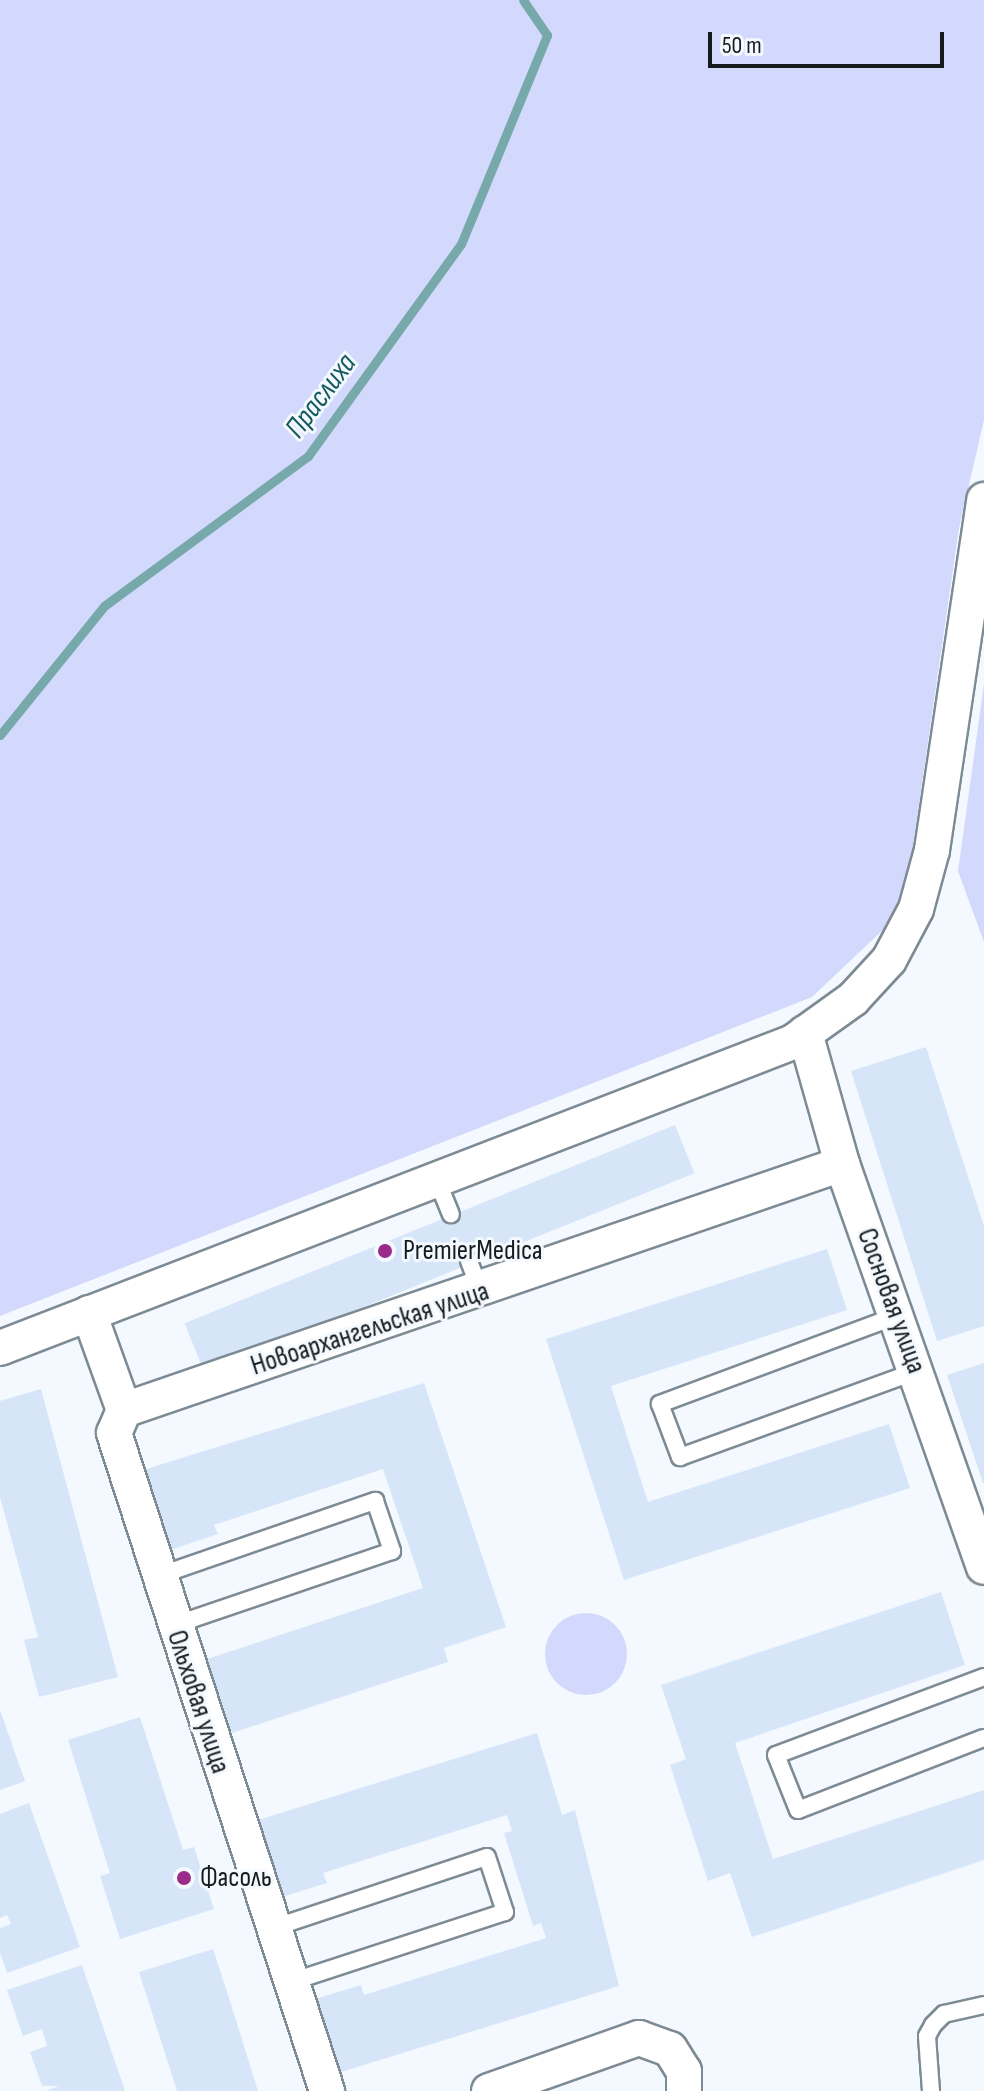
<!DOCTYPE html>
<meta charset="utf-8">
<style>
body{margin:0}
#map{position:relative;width:984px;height:2091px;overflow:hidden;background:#f3f9fe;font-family:"Sofia Sans Condensed",sans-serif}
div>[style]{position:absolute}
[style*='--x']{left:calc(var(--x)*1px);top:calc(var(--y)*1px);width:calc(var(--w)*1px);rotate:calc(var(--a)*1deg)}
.green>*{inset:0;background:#d3d9fc}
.round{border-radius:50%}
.stream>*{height:9px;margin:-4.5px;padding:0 4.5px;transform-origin:4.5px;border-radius:4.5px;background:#77a8aa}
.building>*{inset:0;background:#d7e5f9;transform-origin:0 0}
.roads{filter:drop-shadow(2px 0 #7d8b94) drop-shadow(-2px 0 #7d8b94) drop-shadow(0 2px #7d8b94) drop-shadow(0 -2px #7d8b94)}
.service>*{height:16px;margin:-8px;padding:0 8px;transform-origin:8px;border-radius:8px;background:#fff}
.minor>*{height:34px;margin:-17px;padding:0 17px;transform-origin:17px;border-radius:17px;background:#fff}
.dots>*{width:22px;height:22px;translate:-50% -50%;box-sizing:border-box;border:4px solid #f3f9fe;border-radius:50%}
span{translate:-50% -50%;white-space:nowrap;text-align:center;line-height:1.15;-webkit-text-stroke:6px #f3f9fe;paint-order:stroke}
.poi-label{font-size:28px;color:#161b1e}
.left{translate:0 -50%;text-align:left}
.street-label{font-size:28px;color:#161b1e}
.water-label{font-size:30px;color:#14595c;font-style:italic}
.scale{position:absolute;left:708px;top:32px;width:236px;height:36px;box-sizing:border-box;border:4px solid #161b1e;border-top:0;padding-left:10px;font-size:24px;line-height:28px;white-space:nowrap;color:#161b1e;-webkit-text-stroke:6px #f3f9fe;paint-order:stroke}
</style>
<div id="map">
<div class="green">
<i style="clip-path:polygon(0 0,984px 0,984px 420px,959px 528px,908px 880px,887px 926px,812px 997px,0 1316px)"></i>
<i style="clip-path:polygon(984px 684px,984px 942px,958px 871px)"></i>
<i class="round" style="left:545px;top:1613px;width:82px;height:82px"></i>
</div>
<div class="stream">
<i style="--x:0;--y:735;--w:166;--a:-51.1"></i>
<i style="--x:104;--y:606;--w:253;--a:-36.3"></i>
<i style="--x:308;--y:456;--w:261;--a:-54.2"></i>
<i style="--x:461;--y:244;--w:226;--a:-67.6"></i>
<i style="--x:547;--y:35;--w:42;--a:-124.4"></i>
</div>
<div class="building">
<i style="clip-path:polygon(926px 1047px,984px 1226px,984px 1326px,937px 1341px,851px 1071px)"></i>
<i style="left:675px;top:1125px;width:52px;height:529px;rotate:68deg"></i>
<i style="clip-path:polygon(827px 1249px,847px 1310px,611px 1386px,648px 1502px,889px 1424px,910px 1488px,624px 1580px,546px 1339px)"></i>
<i style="clip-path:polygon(984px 1363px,984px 1483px,983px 1483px,947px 1375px)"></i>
<i style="clip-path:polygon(424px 1383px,506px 1627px,444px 1648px,448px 1662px,232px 1733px,207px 1659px,423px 1588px,383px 1469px,214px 1525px,218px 1534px,170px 1550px,143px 1470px)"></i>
<i style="clip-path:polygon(41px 1389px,118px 1677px,39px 1697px,24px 1640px,38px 1637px,0 1497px,0 1401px)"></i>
<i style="clip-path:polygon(941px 1592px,965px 1665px,735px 1743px,773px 1859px,984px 1790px,984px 1860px,752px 1937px,730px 1873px,708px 1881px,670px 1765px,686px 1759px,661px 1685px)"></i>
<i style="clip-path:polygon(0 1710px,25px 1781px,0 1790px)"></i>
<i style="clip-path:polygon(140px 1717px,183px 1850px,194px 1847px,214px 1909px,120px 1939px,100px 1876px,110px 1873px,68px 1740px)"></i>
<i style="clip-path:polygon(537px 1733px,562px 1815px,575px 1810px,619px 1986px,338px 2073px,315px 1999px,361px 1985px,364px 1995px,546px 1938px,541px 1923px,533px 1926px,504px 1833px,512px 1831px,507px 1815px,323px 1873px,327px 1883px,282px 1897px,258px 1820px)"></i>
<i style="clip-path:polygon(29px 1803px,80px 1947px,7px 1973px,0 1953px,0 1928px,11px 1924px,7px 1915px,0 1918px,0 1814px)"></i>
<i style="clip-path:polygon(213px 1949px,229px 1998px,258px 2091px,177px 2091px,139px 1972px)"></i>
<i style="clip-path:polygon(82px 1965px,125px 2091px,46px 2091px,59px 2086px,42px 2086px,30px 2052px,47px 2046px,42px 2029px,23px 2036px,7px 1990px)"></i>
</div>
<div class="roads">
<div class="service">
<i style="--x:437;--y:1180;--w:37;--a:68"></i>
<i style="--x:469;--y:1261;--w:33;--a:69"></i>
<i style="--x:896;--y:1316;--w:252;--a:159.6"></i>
<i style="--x:660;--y:1404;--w:57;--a:69.3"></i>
<i style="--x:680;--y:1457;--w:251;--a:-20"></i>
<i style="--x:158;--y:1576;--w:230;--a:-19.1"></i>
<i style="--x:375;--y:1501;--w:53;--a:71.2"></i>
<i style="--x:392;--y:1551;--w:229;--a:161.2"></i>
<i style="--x:984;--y:1677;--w:222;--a:159.4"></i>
<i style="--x:776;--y:1755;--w:59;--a:68.2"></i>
<i style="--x:798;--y:1810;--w:199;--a:-21.2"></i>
<i style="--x:273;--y:1928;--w:225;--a:-18.4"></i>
<i style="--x:487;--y:1857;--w:58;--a:71.9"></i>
<i style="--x:505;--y:1912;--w:225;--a:161.9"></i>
<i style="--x:931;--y:2091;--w:55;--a:-94.2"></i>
<i style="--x:927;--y:2036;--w:13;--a:-61"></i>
<i style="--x:933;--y:2025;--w:16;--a:-45"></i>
<i style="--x:944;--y:2014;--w:41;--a:-12.7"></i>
</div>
<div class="minor">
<i style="--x:805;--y:1033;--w:136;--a:74.2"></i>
<i style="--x:842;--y:1164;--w:427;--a:70.6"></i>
<i style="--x:89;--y:1313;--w:103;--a:70.2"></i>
<i style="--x:124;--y:1410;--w:25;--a:113"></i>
<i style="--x:114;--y:1433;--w:692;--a:72.06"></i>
<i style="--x:0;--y:1348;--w:850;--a:-21.1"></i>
<i style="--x:793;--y:1042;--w:74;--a:-35.6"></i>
<i style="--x:853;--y:999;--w:53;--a:-47.3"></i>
<i style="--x:889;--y:960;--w:58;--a:-62.1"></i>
<i style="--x:916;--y:909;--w:61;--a:-74.8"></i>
<i style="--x:932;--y:850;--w:354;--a:-81.5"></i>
<i style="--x:124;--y:1410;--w:759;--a:-18.91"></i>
<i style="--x:489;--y:2091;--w:159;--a:-19.5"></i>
<i style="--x:639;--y:2038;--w:33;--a:20"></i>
<i style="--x:670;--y:2049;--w:26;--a:58"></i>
<i style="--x:684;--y:2071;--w:20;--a:90"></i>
</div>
</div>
<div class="dots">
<i style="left:385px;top:1251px;background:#9b2b89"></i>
<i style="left:184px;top:1878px;background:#9b2b89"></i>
</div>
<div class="poi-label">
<span class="left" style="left:403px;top:1251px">PremierMedica</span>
<span class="left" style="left:200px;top:1878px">Фасоль</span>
</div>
<div class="street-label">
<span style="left:891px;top:1301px;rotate:70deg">Сосновая улица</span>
<span style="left:370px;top:1329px;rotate:-18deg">Новоархангельская улица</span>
<span style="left:198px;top:1702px;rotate:72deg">Ольховая улица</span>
</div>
<div class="water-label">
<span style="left:321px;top:396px;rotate:-53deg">Праслиха</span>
</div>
<div class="scale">50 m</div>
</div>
